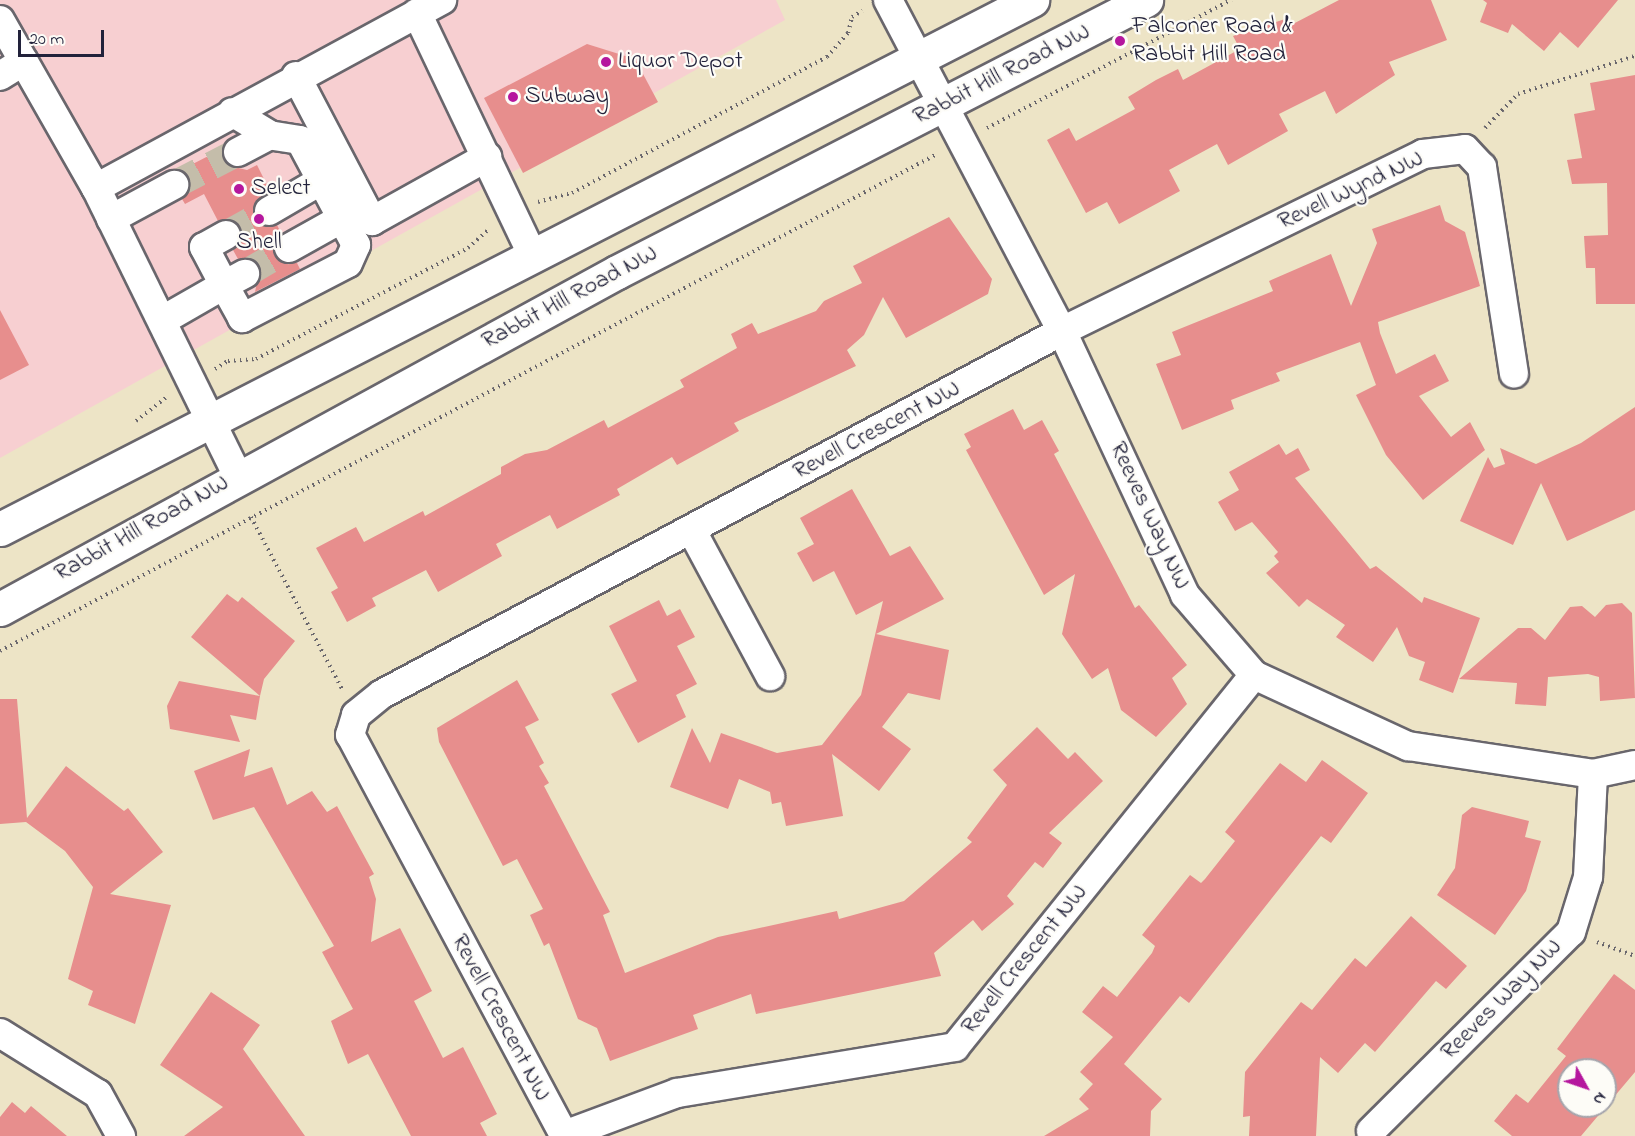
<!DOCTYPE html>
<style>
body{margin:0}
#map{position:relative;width:1635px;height:1136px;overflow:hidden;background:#ede4c6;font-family:"Indie Flower",sans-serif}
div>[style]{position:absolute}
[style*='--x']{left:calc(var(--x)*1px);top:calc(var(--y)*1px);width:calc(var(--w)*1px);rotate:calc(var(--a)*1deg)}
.built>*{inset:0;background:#f7cfd1}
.building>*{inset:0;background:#e78e8d}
.minor-tunnel>*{height:28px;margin-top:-14px;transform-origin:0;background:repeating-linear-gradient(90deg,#c4bdaa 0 28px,transparent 0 42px)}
.path>*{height:4px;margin-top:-2px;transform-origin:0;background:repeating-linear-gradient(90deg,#69666c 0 1.5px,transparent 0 6px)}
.roads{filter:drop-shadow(2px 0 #69666c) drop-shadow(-2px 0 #69666c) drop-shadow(0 2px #69666c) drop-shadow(0 -2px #69666c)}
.minor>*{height:28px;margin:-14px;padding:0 14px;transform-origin:14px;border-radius:14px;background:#fff}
.major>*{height:33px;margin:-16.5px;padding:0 16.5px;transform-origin:16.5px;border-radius:16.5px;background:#fff}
.dots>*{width:16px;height:16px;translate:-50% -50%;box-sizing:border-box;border:3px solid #fdfcf7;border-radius:50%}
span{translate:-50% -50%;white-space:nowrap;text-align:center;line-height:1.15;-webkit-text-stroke:4.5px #fdfcf7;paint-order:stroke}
.poi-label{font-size:24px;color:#22223b}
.left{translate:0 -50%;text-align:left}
.street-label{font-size:24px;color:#22223b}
.north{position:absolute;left:1557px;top:1058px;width:60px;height:60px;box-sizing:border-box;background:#fdfcf7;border:2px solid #a5a5ac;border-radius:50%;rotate:130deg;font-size:16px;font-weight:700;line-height:24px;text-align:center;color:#22223b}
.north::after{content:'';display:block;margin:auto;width:21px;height:27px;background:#b5179e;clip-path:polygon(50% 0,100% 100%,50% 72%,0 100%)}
.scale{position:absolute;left:18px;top:30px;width:86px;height:27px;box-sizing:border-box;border:3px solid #22223b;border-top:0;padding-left:8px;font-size:18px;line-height:21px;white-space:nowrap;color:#22223b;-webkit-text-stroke:4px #fdfcf7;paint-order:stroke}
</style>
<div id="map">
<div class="built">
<i style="clip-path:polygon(0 0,776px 0,785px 20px,0 458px)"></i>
</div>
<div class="building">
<i style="clip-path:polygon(1339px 0,1431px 0,1447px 40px,1389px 62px,1395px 75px,1336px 114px,1325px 91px,1279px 114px,1288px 131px,1228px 165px,1217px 144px,1169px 170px,1180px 191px,1119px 224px,1107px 202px,1086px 213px,1047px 140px,1069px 128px,1076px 141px,1135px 109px,1128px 97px,1156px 80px,1178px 69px,1183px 80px,1240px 49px,1233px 36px,1288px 18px,1291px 25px)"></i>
<i style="clip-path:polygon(1483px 0,1618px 0,1578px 48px,1560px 32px,1544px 51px,1512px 24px,1508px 33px,1480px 22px,1487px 3px)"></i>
<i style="clip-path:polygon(587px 44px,635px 59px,658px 102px,523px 173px,484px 98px)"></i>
<i style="clip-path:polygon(1635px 75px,1635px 304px,1596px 304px,1595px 268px,1586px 268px,1584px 236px,1608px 235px,1607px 183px,1572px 184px,1567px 160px,1582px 158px,1574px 114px,1595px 110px,1590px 83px)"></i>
<i style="clip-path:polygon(222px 149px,230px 166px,247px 170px,257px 165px,270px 191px,255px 202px,255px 219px,261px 226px,277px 225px,281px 233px,275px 240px,274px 255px,281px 262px,297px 263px,300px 269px,255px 292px,260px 267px,253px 260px,238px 259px,233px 250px,240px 243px,240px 227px,227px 219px,218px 221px,204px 194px,185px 204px,182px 199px,190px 185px,181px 170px)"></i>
<i style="clip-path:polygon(1440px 205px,1445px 221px,1465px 232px,1480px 286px,1378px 322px,1380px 333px,1396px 374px,1435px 354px,1449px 381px,1419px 396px,1451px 437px,1470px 422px,1485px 450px,1423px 500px,1386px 455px,1356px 395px,1376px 385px,1360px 342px,1276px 373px,1280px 381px,1231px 400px,1234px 409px,1182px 430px,1156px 364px,1181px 355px,1172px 332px,1273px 291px,1269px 281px,1331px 254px,1351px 306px,1377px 243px,1372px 229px)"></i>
<i style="clip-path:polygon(949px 217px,992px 279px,988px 294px,906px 338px,883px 297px,864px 335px,847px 350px,856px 366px,734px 423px,739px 431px,677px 465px,672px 457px,617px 489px,620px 495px,557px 529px,550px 515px,496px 544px,502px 556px,438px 592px,426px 570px,372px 598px,376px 606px,347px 622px,331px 592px,338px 588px,316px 548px,356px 527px,364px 542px,423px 511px,425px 516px,501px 474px,501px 467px,525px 454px,547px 450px,604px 420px,608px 428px,684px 387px,680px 380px,737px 348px,731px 334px,752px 323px,758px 334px,816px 311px,824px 301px,862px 283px,853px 266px)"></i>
<i style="clip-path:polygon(0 310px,29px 365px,0 380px)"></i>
<i style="clip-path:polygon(1635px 407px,1635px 510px,1567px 541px,1541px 483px,1513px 545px,1460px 521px,1488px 457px,1494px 468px,1505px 464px,1500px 448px,1536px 464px,1581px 443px)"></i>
<i style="clip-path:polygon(1013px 409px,1024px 430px,1042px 420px,1059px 451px,1054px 454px,1135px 608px,1139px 605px,1187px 665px,1172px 678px,1187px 704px,1156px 737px,1121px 710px,1108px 668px,1092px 679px,1062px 634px,1075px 574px,1044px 595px,966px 450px,971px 447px,964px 434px)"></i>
<i style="clip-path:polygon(1279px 444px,1286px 455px,1298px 448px,1310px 470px,1295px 478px,1370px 569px,1376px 566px,1422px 603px,1424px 597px,1480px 618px,1453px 693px,1419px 680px,1425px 662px,1409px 656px,1397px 627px,1373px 662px,1336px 637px,1345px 625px,1307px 599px,1299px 607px,1266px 573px,1279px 562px,1274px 556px,1278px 552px,1252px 522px,1235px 531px,1218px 502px,1239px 490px,1229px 472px)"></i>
<i style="clip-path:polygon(852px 489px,890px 556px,910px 546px,944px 599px,876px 634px,949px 650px,940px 700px,908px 693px,882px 727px,911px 749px,879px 791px,832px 754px,843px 816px,786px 826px,781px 802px,772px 804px,770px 792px,739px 779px,728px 809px,670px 787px,692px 728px,710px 763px,721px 733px,777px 753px,822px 745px,861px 695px,883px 601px,856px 615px,834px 571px,813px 582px,797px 553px,814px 544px,800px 518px)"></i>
<i style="clip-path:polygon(227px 594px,238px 602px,242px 597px,295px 641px,264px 679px,260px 696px,191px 637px)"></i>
<i style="clip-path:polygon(659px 600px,667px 616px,680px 609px,695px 637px,677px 646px,697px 684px,676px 695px,686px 717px,638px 743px,611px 694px,637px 681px,609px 626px)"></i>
<i style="clip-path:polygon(1622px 603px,1632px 613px,1635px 698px,1600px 701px,1599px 677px,1588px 674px,1548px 677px,1546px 706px,1515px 704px,1517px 683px,1459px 679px,1518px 628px,1531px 628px,1545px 640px,1570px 607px,1582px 606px,1595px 617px,1606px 605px)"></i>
<i style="clip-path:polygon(517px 680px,539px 720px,525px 727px,544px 763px,539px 766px,549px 783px,544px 786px,610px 912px,603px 915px,625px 973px,718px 937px,837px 911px,839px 919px,904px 901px,972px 842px,967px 838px,1007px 785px,993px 770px,1037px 727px,1068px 759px,1075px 752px,1103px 781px,1049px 833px,1062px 843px,1043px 868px,1035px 862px,1007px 896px,1014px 904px,982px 931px,973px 920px,934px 953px,941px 976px,756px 1014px,751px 994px,693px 1015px,698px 1029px,610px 1061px,597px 1028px,578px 1019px,549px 943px,544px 946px,530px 915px,543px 909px,517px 859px,503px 866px,439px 742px,437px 728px)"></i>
<i style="clip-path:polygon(179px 681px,260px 696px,256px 720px,230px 715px,240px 742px,170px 729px,167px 706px)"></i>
<i style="clip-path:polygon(0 699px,17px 699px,27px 818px,66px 766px,124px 811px,128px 808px,163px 852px,110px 894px,171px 905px,135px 1024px,88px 1005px,93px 991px,68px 979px,93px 887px,65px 851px,26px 822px,0 824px)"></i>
<i style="clip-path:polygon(250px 749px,244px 777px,272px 767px,287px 805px,312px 791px,327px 812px,337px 806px,374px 874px,369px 877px,376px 899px,371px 942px,400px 928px,432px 991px,414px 1001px,443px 1058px,463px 1047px,497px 1114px,480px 1123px,487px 1136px,411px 1136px,368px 1054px,348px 1064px,331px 1021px,353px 1009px,322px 952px,334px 946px,254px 807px,213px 820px,194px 771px)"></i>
<i style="clip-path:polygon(1322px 760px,1368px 793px,1331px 843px,1321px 836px,1189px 1003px,1180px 996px,1124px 1064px,1162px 1099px,1151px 1111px,1150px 1136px,1044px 1136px,1089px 1109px,1079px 1099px,1093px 1084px,1080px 1072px,1113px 1037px,1082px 1012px,1103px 986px,1117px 997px,1152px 953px,1155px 946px,1142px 935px,1190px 875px,1201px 883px,1205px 879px,1235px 841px,1225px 832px,1280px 763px,1306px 782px)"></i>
<i style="clip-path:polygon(1472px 807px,1529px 821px,1525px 837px,1541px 841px,1526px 891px,1495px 935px,1437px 895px,1455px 868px,1462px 815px)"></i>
<i style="clip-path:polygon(1411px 916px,1467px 966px,1446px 989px,1436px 981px,1375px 1052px,1365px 1043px,1338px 1073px,1320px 1057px,1316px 1136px,1249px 1136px,1250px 1116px,1243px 1117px,1245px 1072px,1301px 1002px,1312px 1010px,1355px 958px,1366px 967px)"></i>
<i style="clip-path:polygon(evenodd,1614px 974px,1635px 990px,1635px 1072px,1581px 1136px,1512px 1136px,1494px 1121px,1516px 1094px,1528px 1103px,1566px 1056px,1557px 1049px,1614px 974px,1569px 1070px,1605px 1070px,1605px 1106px,1569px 1106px,1569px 1070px)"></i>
<i style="clip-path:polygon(211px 992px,260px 1025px,243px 1049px,305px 1136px,184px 1136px,223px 1107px,160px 1065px)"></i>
<i style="clip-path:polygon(12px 1102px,25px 1113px,31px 1106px,67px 1136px,0 1136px,0 1117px)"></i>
</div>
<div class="minor-tunnel">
<i style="--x:174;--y:185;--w:72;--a:-27.3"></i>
<i style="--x:226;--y:235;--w:49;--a:-29.2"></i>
<i style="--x:245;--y:274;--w:51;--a:-30.6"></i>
</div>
<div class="path">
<i style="--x:987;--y:128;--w:276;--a:-27.7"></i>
<i style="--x:1485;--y:128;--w:47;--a:-45.9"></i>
<i style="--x:1518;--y:94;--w:123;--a:-18"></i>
<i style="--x:538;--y:202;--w:35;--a:-15"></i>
<i style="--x:572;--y:193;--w:289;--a:-28.1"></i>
<i style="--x:827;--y:57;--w:32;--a:-49"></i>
<i style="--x:848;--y:33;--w:16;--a:-76"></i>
<i style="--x:852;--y:17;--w:12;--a:-31"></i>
<i style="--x:215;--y:369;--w:15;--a:-32"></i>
<i style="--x:228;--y:361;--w:28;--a:-4"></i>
<i style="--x:256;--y:359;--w:239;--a:-27.6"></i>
<i style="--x:468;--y:248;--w:28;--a:-42"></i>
<i style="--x:136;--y:421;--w:39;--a:-38"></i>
<i style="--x:251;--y:517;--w:197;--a:62.1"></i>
<i style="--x:0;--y:651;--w:1061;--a:-27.94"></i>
<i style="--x:1597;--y:942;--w:40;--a:20.2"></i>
</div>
<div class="roads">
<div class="minor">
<i style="--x:888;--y:0;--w:374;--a:62.3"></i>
<i style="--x:1062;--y:331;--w:291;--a:65"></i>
<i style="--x:1185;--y:595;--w:106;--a:49.2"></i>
<i style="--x:1254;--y:675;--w:170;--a:24.8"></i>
<i style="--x:1408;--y:746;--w:187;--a:8.6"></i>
<i style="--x:1593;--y:774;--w:43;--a:-12.1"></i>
<i style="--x:417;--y:13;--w:269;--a:64.5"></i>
<i style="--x:0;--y:20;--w:193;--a:60.3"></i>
<i style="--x:96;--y:188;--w:320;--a:63.8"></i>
<i style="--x:0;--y:76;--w:28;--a:-32"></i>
<i style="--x:296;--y:76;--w:164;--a:62.3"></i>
<i style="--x:372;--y:221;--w:132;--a:-29.1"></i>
<i style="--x:238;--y:152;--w:36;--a:-28"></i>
<i style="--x:96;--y:188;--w:394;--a:-28.5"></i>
<i style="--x:269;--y:211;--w:61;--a:-30.3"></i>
<i style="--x:111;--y:219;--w:72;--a:-28.4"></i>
<i style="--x:226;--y:235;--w:25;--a:151"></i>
<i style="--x:204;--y:247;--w:43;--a:62.2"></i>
<i style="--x:224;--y:285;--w:24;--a:-28"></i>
<i style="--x:289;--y:248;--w:62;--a:-29.1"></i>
<i style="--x:163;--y:320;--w:70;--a:-29.8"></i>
<i style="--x:224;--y:285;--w:38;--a:61"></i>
<i style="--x:242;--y:318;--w:119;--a:-27.4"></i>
<i style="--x:348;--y:263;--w:20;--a:-66"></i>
<i style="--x:356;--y:245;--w:119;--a:-118.1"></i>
<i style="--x:300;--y:140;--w:30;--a:-171"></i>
<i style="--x:270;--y:135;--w:44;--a:-148.8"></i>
<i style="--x:692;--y:531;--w:165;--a:61.7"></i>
<i style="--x:1254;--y:675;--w:477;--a:128.8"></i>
<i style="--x:955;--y:1047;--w:282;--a:170.6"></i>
<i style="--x:677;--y:1093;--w:121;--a:159.6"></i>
<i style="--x:564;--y:1135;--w:454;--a:-118.1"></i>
<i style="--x:350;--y:735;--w:21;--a:-73"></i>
<i style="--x:356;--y:715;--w:33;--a:-39"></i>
<i style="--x:382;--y:694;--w:771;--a:-28.09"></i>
<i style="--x:1062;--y:331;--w:402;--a:-26.1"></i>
<i style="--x:1423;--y:154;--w:42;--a:-6.8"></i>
<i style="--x:1465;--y:149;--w:25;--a:47"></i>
<i style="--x:1482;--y:167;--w:209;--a:81.2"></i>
<i style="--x:0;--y:1033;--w:115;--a:31.9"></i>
<i style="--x:98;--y:1094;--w:48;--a:61.3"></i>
<i style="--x:1371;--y:1131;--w:282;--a:-44.9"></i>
<i style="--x:1571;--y:932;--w:58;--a:-72.8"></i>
<i style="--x:1588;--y:877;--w:103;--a:-87.2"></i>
</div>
<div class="major">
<i style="--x:0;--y:529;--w:1160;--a:-27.14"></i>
<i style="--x:0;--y:609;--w:703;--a:-28.64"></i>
<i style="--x:617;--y:272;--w:595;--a:-27.21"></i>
</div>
</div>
<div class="dots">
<i style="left:1120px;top:41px;background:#b5179e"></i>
<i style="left:606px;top:62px;background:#b5179e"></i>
<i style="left:513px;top:97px;background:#b5179e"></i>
<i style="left:239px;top:189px;background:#b5179e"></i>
<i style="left:259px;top:219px;background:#b5179e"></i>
</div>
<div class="poi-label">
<span class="left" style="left:1132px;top:41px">Falconer Road &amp;<br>Rabbit Hill Road</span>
<span class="left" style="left:618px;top:62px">Liquor Depot</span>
<span class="left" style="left:525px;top:97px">Subway</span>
<span class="left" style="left:251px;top:189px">Select</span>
<span style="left:259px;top:243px">Shell</span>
</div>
<div class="street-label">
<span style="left:1002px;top:75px;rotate:-27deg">Rabbit Hill Road NW</span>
<span style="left:1351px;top:191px;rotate:-25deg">Revell Wynd NW</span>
<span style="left:570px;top:298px;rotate:-28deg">Rabbit Hill Road NW</span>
<span style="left:877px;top:431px;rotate:-28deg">Revell Crescent NW</span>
<span style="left:1149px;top:516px;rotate:65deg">Reeves Way NW</span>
<span style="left:142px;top:529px;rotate:-29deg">Rabbit Hill Road NW</span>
<span style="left:1025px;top:960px;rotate:-51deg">Revell Crescent NW</span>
<span style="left:1502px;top:1000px;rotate:-45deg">Reeves Way NW</span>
<span style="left:500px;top:1018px;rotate:62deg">Revell Crescent NW</span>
</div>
<div class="north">N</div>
<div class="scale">20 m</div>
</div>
